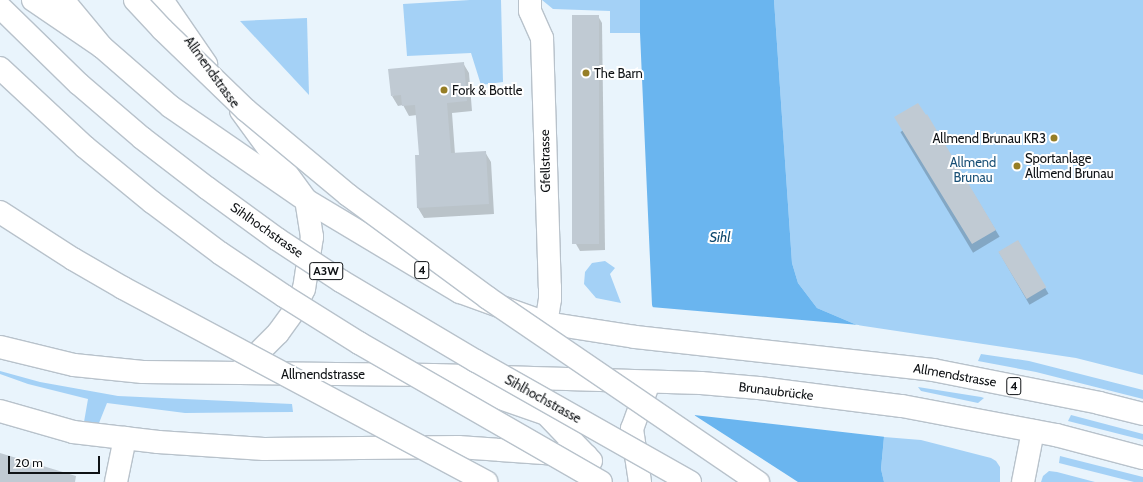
<!DOCTYPE html>
<meta charset="utf-8">
<style>
body{margin:0}
#map{position:relative;width:1143px;height:482px;overflow:hidden;background:#e9f4fc;font-family:Cabin,sans-serif}
div>[style]{position:absolute}
[style*='--x']{left:calc(var(--x)*1px);top:calc(var(--y)*1px);width:calc(var(--w)*1px);rotate:calc(var(--a)*1deg)}
.green>*{inset:0;background:#a4d1f6}
.water>*{inset:0;background:#6ab5ef}
.pier>*{inset:0;background:#e9f4fc}
.shadow>*{inset:0;background:#0003;transform-origin:0 0}
.building>*{inset:0;background:#c0cad3;transform-origin:0 0}
.roads{filter:drop-shadow(1px 0 #b8c2cb) drop-shadow(-1px 0 #b8c2cb) drop-shadow(0 1px #b8c2cb) drop-shadow(0 -1px #b8c2cb)}
.minor>*{height:22px;margin:-11px;padding:0 11px;transform-origin:11px;border-radius:11px;background:#fff}
.major>*{height:22px;margin:-11px;padding:0 11px;transform-origin:11px;border-radius:11px;background:#fff}
.highway>*{height:22px;margin:-11px;padding:0 11px;transform-origin:11px;border-radius:11px;background:#fff}
.bridges{filter:drop-shadow(1px 0 #b8c2cb) drop-shadow(-1px 0 #b8c2cb) drop-shadow(0 1px #b8c2cb) drop-shadow(0 -1px #b8c2cb)}
.highway-bridge>*{height:22px;margin:-11px;padding:0 11px;transform-origin:11px;border-radius:11px;background:#fff}
.dots>*{width:11px;height:11px;translate:-50% -50%;box-sizing:border-box;border:2px solid #fff;border-radius:50%}
span{translate:-50% -50%;white-space:nowrap;text-align:center;line-height:1.15;-webkit-text-stroke:4px #fff;paint-order:stroke}
.shield-label span{padding:1px 3px;background:#fff;border:1px solid;border-radius:3px;-webkit-text-stroke-width:0}
.shield-label{font-size:12px;color:#0f1215;font-weight:700}
.street-label{font-size:13px;color:#0f1215}
.poi-label{font-size:13px;color:#0f1215}
.left{translate:0 -50%;text-align:left}
.right{translate:-100% -50%;text-align:right}
.park-label{font-size:13px;color:#195076}
.water-label{font-size:14px;color:#0e486d;font-style:italic}
.scale{position:absolute;left:8px;top:456px;width:92px;height:18px;box-sizing:border-box;border:2px solid #0f1215;border-top:0;padding-left:5px;font-size:12px;line-height:14px;white-space:nowrap;color:#0f1215;-webkit-text-stroke:3px #fff;paint-order:stroke}
</style>
<div id="map">
<div class="green">
<i style="clip-path:polygon(470px 0,501px 0,503px 82px,481px 85px,471px 53px,407px 56px,403px 4px)"></i>
<i style="clip-path:polygon(542px 0,640px 0,640px 33px,610px 33px,610px 11px,553px 9px)"></i>
<i style="clip-path:polygon(774px 0,1143px 0,1143px 375px,1076px 358px,857px 325px,817px 308px,798px 283px,792px 263px)"></i>
<i style="clip-path:polygon(307px 18px,309px 95px,240px 21px)"></i>
<i style="clip-path:polygon(605px 261px,615px 268px,610px 274px,621px 303px,596px 298px,584px 284px,585px 272px,592px 263px)"></i>
<i style="clip-path:polygon(981px 354px,1029px 361px,1143px 390px,1143px 399px,1036px 372px,978px 361px)"></i>
<i style="clip-path:polygon(0 371px,40px 382px,118px 396px,292px 404px,293px 412px,185px 413px,107px 403px,99px 423px,84px 422px,88px 399px,28px 384px,0 374px)"></i>
<i style="clip-path:polygon(918px 387px,981px 397px,984px 398px,978px 403px,921px 391px)"></i>
<i style="clip-path:polygon(1071px 415px,1143px 434px,1143px 440px,1068px 421px)"></i>
<i style="clip-path:polygon(884px 437px,921px 440px,991px 458px,996px 461px,1000px 467px,1000px 482px,884px 482px,881px 469px)"></i>
<i style="clip-path:polygon(1060px 456px,1143px 477px,1143px 482px,1134px 482px,1059px 463px)"></i>
<i style="clip-path:polygon(1049px 471px,1057px 472px,1095px 482px,1041px 482px,1043px 476px)"></i>
</div>
<div class="water">
<i style="clip-path:polygon(640px 0,774px 0,792px 263px,798px 283px,817px 308px,857px 325px,884px 437px,881px 469px,884px 482px,715px 482px,698px 424px,652px 305px,640px 33px)"></i>
</div>
<div class="pier">
<i style="clip-path:polygon(651px 307px,859px 325px,886px 437px,694px 415px,798px 482px,713px 482px,696px 425px)"></i>
</div>
<div class="shadow">
<i style="clip-path:polygon(598px 16px,602px 23px,605px 250px,580px 251px,576px 244px)"></i>
<i style="clip-path:polygon(463px 63px,469px 73px,472px 111px,452px 113px,455px 154px,485px 152px,491px 162px,494px 214px,424px 218px,418px 208px,416px 156px,420px 156px,417px 115px,409px 116px,403px 105px,398px 106px,392px 96px)"></i>
<i style="left:927px;top:116px;width:141px;height:31px;rotate:59deg"></i>
<i style="left:1018px;top:241px;width:61px;height:22px;rotate:60deg"></i>
</div>
<div class="building">
<i style="left:572px;top:15px;width:27px;height:229px"></i>
<i style="clip-path:polygon(464px 62px,467px 101px,447px 103px,451px 153px,486px 151px,489px 204px,417px 208px,415px 155px,419px 155px,415px 105px,402px 106px,401px 95px,391px 96px,388px 69px)"></i>
<i style="clip-path:polygon(918px 103px,926px 115px,927px 114px,996px 230px,972px 244px,894px 117px)"></i>
<i style="left:1018px;top:240px;width:55px;height:23px;rotate:59deg"></i>
<i style="clip-path:polygon(0 453px,76px 476px,75px 482px,0 482px)"></i>
</div>
<div class="roads">
<div class="minor">
<i style="--x:530;--y:0;--w:11;--a:90"></i>
<i style="--x:530;--y:11;--w:30;--a:66"></i>
<i style="--x:542;--y:38;--w:249;--a:88.2"></i>
<i style="--x:550;--y:287;--w:12;--a:90"></i>
<i style="--x:550;--y:299;--w:24;--a:99"></i>
<i style="--x:440;--y:377;--w:112;--a:19.2"></i>
<i style="--x:546;--y:414;--w:65;--a:46.2"></i>
<i style="--x:0;--y:411;--w:76;--a:16"></i>
<i style="--x:73;--y:432;--w:86;--a:6.7"></i>
<i style="--x:158;--y:442;--w:106;--a:3.8"></i>
<i style="--x:264;--y:449;--w:194;--a:-0.6"></i>
<i style="--x:458;--y:447;--w:129;--a:4"></i>
<i style="--x:116;--y:482;--w:45;--a:-78.4"></i>
<i style="--x:640;--y:482;--w:54;--a:-98.6"></i>
<i style="--x:632;--y:429;--w:47;--a:-70"></i>
<i style="--x:1023;--y:482;--w:52;--a:-78.9"></i>
</div>
<div class="major">
<i style="--x:33;--y:0;--w:83;--a:34.3"></i>
<i style="--x:102;--y:47;--w:91;--a:41"></i>
<i style="--x:171;--y:107;--w:164;--a:34.6"></i>
<i style="--x:306;--y:200;--w:179;--a:30.9"></i>
<i style="--x:460;--y:292;--w:91;--a:19.8"></i>
<i style="--x:546;--y:323;--w:90;--a:8.9"></i>
<i style="--x:635;--y:337;--w:300;--a:6.3"></i>
<i style="--x:933;--y:370;--w:169;--a:11.2"></i>
<i style="--x:1099;--y:403;--w:45;--a:14"></i>
<i style="--x:162;--y:0;--w:78;--a:55.5"></i>
<i style="--x:0;--y:347;--w:76;--a:13.7"></i>
<i style="--x:74;--y:365;--w:69;--a:5.8"></i>
<i style="--x:143;--y:372;--w:290;--a:0.6"></i>
<i style="--x:433;--y:375;--w:268;--a:1.7"></i>
<i style="--x:701;--y:383;--w:58;--a:4.9"></i>
<i style="--x:759;--y:388;--w:144;--a:7.2"></i>
<i style="--x:902;--y:406;--w:157;--a:10.7"></i>
<i style="--x:1056;--y:435;--w:90;--a:14.8"></i>
<i style="--x:241;--y:370;--w:52;--a:-45"></i>
<i style="--x:278;--y:333;--w:27;--a:-54"></i>
<i style="--x:294;--y:311;--w:24;--a:-66"></i>
<i style="--x:304;--y:289;--w:53;--a:-81.3"></i>
<i style="--x:312;--y:237;--w:37;--a:-99"></i>
<i style="--x:306;--y:200;--w:110;--a:-126.1"></i>
</div>
<div class="highway">
<i style="--x:63;--y:0;--w:61;--a:50.3"></i>
</div>
</div>
<div class="bridges">
<div class="highway-bridge">
<i style="--x:135;--y:0;--w:40;--a:47"></i>
<i style="--x:162;--y:29;--w:117;--a:44"></i>
<i style="--x:246;--y:110;--w:133;--a:39.8"></i>
<i style="--x:348;--y:195;--w:174;--a:36.3"></i>
<i style="--x:488;--y:298;--w:327;--a:34.3"></i>
<i style="--x:0;--y:7;--w:110;--a:44.3"></i>
<i style="--x:79;--y:84;--w:83;--a:40.6"></i>
<i style="--x:142;--y:138;--w:82;--a:37.6"></i>
<i style="--x:207;--y:188;--w:87;--a:36.1"></i>
<i style="--x:277;--y:239;--w:77;--a:33.3"></i>
<i style="--x:341;--y:281;--w:157;--a:30.7"></i>
<i style="--x:476;--y:361;--w:246;--a:29.5"></i>
<i style="--x:0;--y:68;--w:116;--a:42.9"></i>
<i style="--x:85;--y:147;--w:87;--a:39.4"></i>
<i style="--x:152;--y:202;--w:85;--a:36.9"></i>
<i style="--x:220;--y:253;--w:77;--a:33.9"></i>
<i style="--x:284;--y:296;--w:89;--a:32.1"></i>
<i style="--x:359;--y:343;--w:279;--a:29.9"></i>
<i style="--x:0;--y:212;--w:87;--a:32.8"></i>
<i style="--x:73;--y:259;--w:58;--a:30.1"></i>
<i style="--x:123;--y:288;--w:412;--a:28.1"></i>
</div>
</div>
<div class="dots">
<i style="left:586px;top:73px;background:#967e26"></i>
<i style="left:444px;top:90px;background:#967e26"></i>
<i style="left:1054px;top:138px;background:#967e26"></i>
<i style="left:1017px;top:166px;background:#967e26"></i>
</div>
<div class="shield-label">
<span style="left:422px;top:270px">4</span>
<span style="left:326px;top:271px">A3W</span>
<span style="left:1014px;top:386px">4</span>
</div>
<div class="street-label">
<span style="left:212px;top:72px;rotate:54deg">Allmendstrasse</span>
<span style="left:545px;top:161px;rotate:-91deg">Gfellstrasse</span>
<span style="left:267px;top:230px;rotate:35deg">Sihlhochstrasse</span>
<span style="left:323px;top:374px">Allmendstrasse</span>
<span style="left:955px;top:375px;rotate:10deg">Allmendstrasse</span>
<span style="left:776px;top:391px;rotate:7deg">Brunaubrücke</span>
<span style="left:543px;top:399px;rotate:29deg">Sihlhochstrasse</span>
</div>
<div class="poi-label">
<span class="left" style="left:594px;top:73px">The Barn</span>
<span class="left" style="left:452px;top:90px">Fork &amp; Bottle</span>
<span class="right" style="left:1046px;top:138px">Allmend Brunau KR3</span>
<span class="left" style="left:1025px;top:166px">Sportanlage<br>Allmend Brunau</span>
</div>
<div class="park-label">
<span style="left:973px;top:170px">Allmend<br>Brunau</span>
</div>
<div class="water-label">
<span style="left:720px;top:237px">Sihl</span>
</div>
<div class="scale">20 m</div>
</div>
